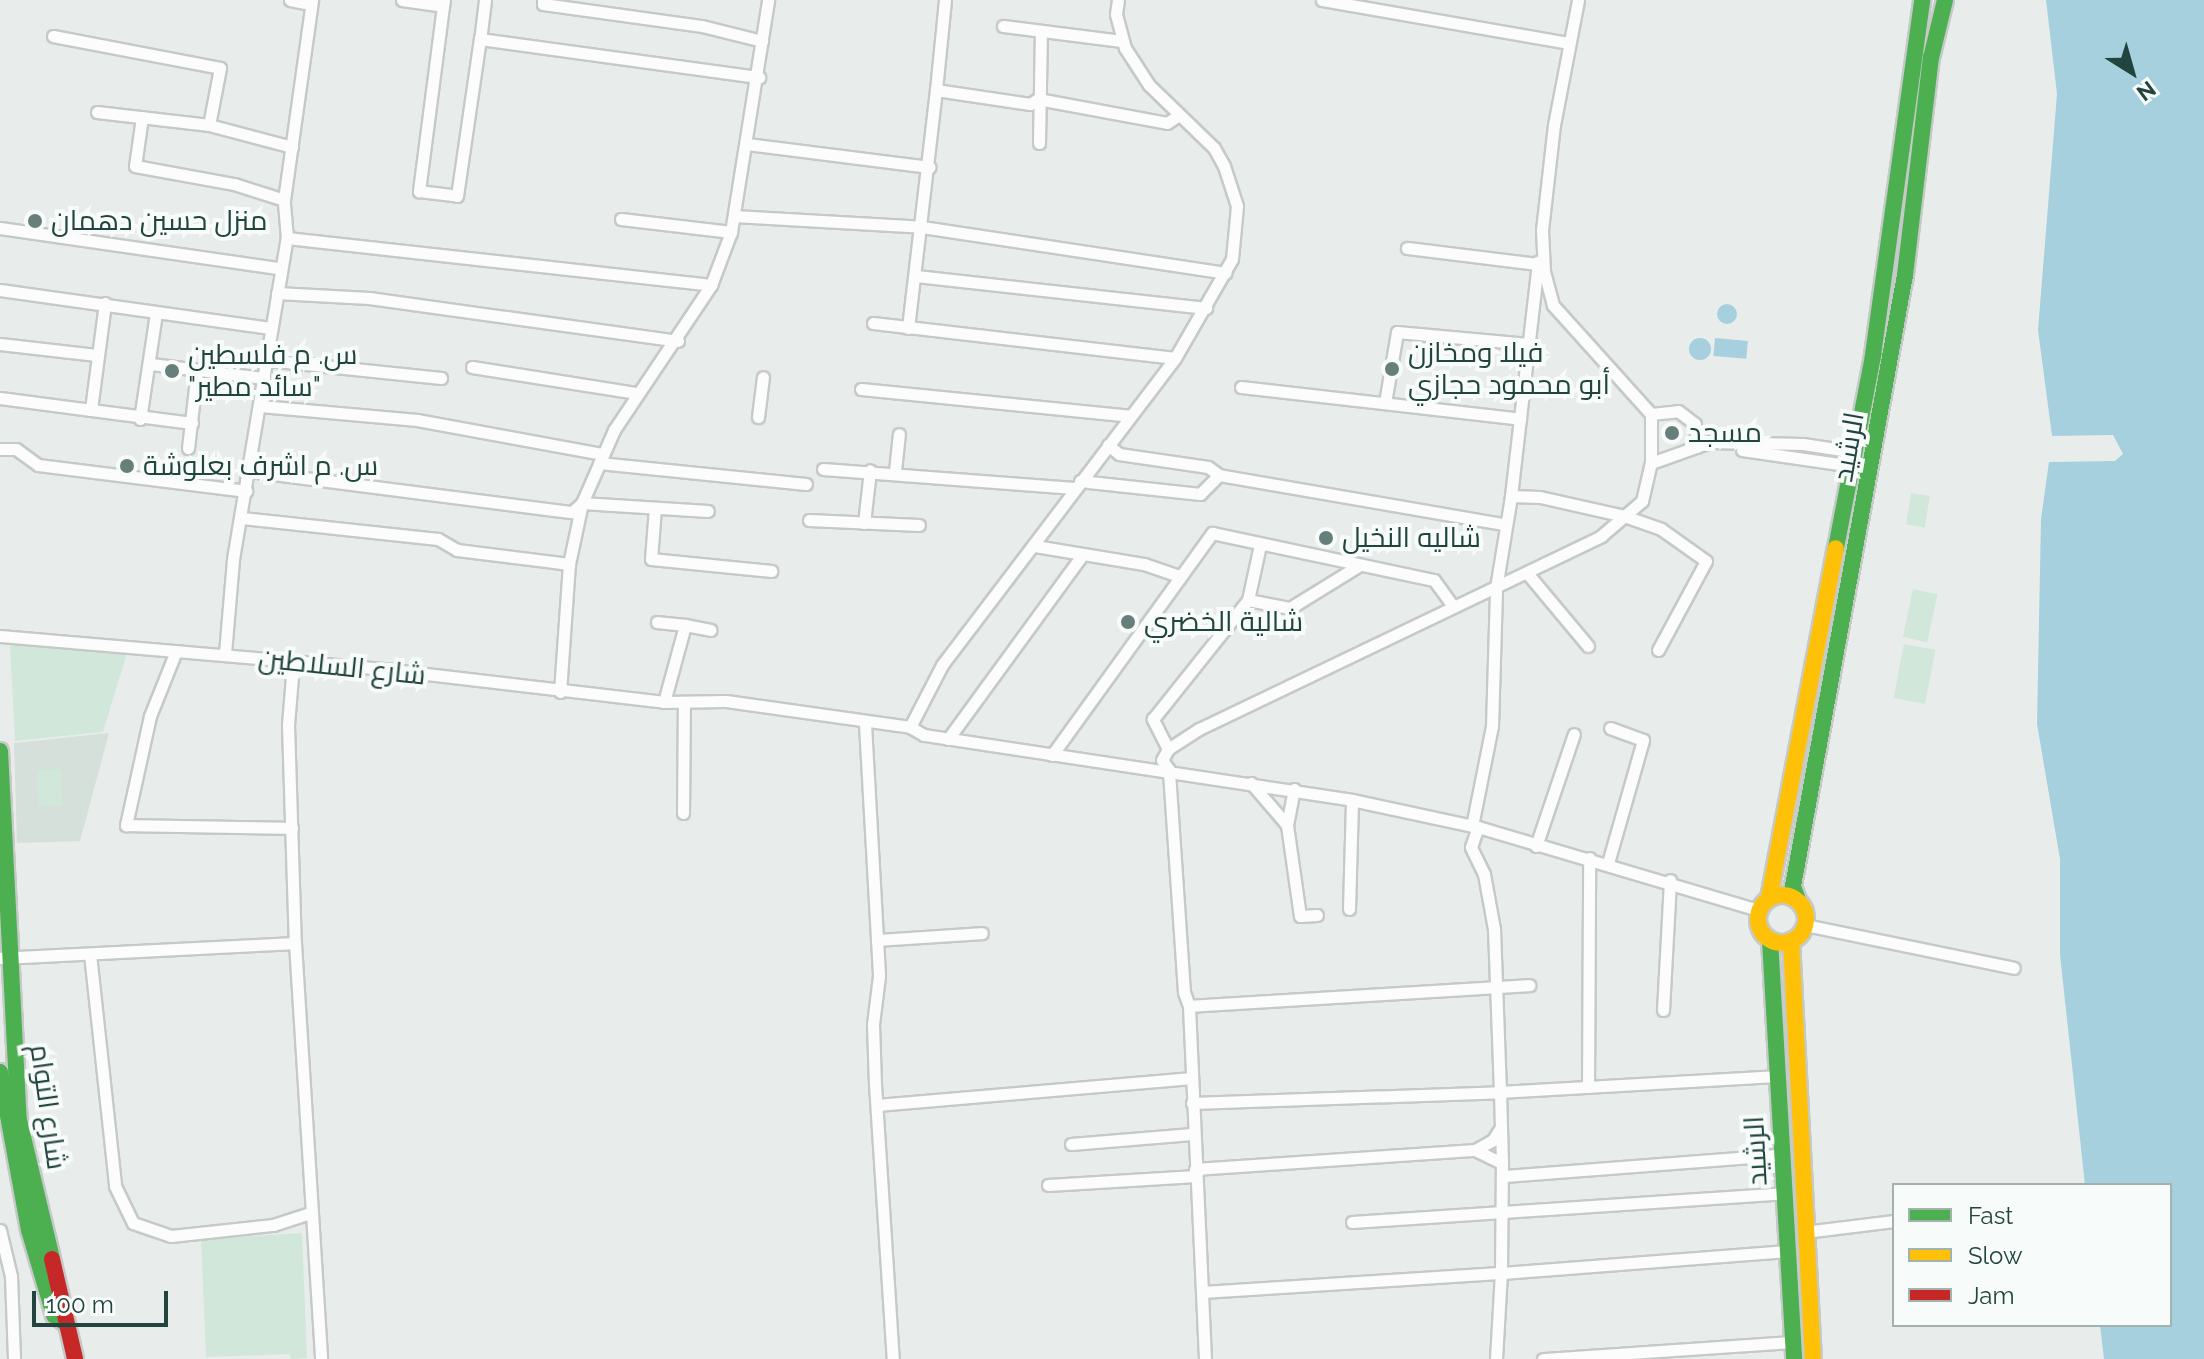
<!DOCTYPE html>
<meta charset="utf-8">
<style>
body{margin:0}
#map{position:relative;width:2204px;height:1359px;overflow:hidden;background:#e8edeb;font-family:Raleway,Cairo,sans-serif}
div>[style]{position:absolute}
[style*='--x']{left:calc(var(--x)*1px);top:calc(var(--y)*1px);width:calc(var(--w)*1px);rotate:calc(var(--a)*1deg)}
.built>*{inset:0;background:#d5e0db}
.green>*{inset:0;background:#d0e7d9;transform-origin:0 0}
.water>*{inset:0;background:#a6d0de;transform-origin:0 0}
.round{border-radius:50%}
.roads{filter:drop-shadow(2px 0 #c5cac8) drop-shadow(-2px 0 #c5cac8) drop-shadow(0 2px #c5cac8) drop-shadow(0 -2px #c5cac8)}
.street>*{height:11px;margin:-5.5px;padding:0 5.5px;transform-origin:5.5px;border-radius:5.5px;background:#fcfcfc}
.fast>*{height:16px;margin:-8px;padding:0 8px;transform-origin:8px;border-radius:8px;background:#4caf50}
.slow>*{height:16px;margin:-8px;padding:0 8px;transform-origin:8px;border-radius:8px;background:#ffc107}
.slow>.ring{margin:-8px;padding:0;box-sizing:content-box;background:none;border:16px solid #ffc107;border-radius:50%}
.jam>*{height:16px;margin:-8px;padding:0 8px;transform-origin:8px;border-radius:8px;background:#c62828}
.dots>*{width:22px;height:22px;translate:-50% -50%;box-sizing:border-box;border:4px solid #f7fbf9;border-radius:50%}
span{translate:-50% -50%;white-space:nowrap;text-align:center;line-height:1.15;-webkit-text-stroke:8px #f7fbf9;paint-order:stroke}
.poi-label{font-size:28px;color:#22443e}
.left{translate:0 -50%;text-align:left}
.street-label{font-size:28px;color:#22443e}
.legend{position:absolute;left:1892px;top:1183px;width:280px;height:144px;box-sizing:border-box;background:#f7fbf9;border:2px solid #a2b2ae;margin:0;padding:10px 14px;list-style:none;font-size:24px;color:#22443e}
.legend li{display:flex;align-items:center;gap:16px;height:40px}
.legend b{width:40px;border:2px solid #a2b2ae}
.north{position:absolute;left:2092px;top:32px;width:80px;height:80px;-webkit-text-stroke:6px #f7fbf9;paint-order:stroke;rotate:143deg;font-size:22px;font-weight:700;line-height:32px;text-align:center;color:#22443e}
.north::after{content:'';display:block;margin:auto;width:28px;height:36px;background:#22443e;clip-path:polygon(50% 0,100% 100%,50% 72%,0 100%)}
.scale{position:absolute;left:32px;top:1291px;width:136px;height:36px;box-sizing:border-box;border:4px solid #22443e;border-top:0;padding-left:10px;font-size:24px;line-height:28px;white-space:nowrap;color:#22443e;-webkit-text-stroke:6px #f7fbf9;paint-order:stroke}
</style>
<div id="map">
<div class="built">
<i style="clip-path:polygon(109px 733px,80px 841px,17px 843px,14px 743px)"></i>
</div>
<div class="green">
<i style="left:1911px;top:493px;width:19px;height:32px;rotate:9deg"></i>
<i style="left:1913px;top:589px;width:25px;height:49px;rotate:12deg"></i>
<i style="left:1904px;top:644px;width:32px;height:55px;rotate:11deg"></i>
<i style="clip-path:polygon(10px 645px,127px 653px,103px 732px,15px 741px)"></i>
<i style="left:61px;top:769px;width:36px;height:24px;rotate:87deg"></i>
<i style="clip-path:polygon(302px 1233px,307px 1358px,291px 1359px,290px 1354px,206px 1357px,201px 1239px)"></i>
</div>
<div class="water">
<i style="clip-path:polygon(2046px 0,2204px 0,2204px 1359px,2104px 1359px,2100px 1325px,2170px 1325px,2170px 1185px,2085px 1185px,2060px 955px,2060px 859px,2037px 724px,2041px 519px,2049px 462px,2115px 461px,2123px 454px,2113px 435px,2052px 436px,2038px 330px,2057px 94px)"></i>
<i class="round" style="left:1717px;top:304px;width:20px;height:20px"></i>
<i class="round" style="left:1689px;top:338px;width:22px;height:22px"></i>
<i style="left:1715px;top:338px;width:33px;height:18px;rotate:5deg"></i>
</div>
<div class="roads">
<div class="street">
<i style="--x:290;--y:0;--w:21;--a:11"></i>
<i style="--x:402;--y:0;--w:41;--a:8.3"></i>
<i style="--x:443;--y:6;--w:5;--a:-79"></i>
<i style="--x:485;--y:0;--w:39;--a:97"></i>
<i style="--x:480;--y:39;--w:282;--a:7.8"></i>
<i style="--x:543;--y:0;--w:4;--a:90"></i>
<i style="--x:543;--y:4;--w:161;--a:7.9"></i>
<i style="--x:702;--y:26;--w:62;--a:14"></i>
<i style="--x:1322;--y:0;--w:250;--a:9.9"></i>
<i style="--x:443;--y:6;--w:187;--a:97.4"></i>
<i style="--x:419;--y:191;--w:38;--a:7"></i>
<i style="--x:457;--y:196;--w:159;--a:-81.7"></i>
<i style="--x:1003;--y:26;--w:120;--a:7.2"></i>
<i style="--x:53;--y:36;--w:170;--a:10.8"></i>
<i style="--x:220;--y:68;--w:58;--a:100.9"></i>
<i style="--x:936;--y:90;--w:90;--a:-84.3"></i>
<i style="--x:97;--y:112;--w:113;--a:6.6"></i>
<i style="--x:209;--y:125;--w:86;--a:14.8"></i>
<i style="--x:142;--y:117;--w:49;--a:98.1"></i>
<i style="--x:135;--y:166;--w:101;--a:10.3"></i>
<i style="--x:234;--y:184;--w:52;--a:17.7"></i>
<i style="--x:1039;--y:143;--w:112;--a:-89"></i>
<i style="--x:747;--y:144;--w:184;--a:7.2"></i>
<i style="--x:734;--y:216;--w:188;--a:3.3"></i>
<i style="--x:922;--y:227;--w:307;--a:8.6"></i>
<i style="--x:621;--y:219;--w:111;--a:6.7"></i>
<i style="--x:0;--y:228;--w:282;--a:8.2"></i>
<i style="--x:287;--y:238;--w:427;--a:6.3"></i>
<i style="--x:1407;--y:248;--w:132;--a:7"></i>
<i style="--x:916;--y:276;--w:292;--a:6.3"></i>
<i style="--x:0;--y:290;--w:273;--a:8"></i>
<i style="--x:277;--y:293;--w:92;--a:3.1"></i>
<i style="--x:369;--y:298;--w:312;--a:7.9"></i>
<i style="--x:105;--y:303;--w:108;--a:97.5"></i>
<i style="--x:91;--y:410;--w:102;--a:7.3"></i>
<i style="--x:873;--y:323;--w:304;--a:6.6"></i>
<i style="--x:908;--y:328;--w:240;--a:-83.3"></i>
<i style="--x:936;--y:90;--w:95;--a:8.5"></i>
<i style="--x:1030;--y:104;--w:9;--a:-32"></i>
<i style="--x:1038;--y:99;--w:131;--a:10.5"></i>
<i style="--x:1167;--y:123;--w:14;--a:-34"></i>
<i style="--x:0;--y:344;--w:97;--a:6.5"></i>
<i style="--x:267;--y:360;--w:175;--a:5.9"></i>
<i style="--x:151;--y:364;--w:114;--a:7.1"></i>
<i style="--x:472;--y:367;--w:167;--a:9"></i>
<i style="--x:1241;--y:387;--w:281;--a:6.5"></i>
<i style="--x:861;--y:389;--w:270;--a:5.7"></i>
<i style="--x:0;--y:398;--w:92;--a:7.5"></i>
<i style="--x:1385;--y:403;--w:72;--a:-80.4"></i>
<i style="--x:1397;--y:332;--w:132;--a:5.2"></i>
<i style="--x:260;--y:406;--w:158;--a:5.1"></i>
<i style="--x:417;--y:420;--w:189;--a:10.4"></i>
<i style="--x:1651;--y:414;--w:27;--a:-6"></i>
<i style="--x:1678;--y:411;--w:21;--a:37"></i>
<i style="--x:1695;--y:424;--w:23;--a:85"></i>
<i style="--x:758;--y:417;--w:40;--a:-82.9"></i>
<i style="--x:140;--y:419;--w:107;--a:-81.4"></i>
<i style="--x:1108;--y:445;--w:14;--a:39"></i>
<i style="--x:1119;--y:454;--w:90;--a:8.3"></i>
<i style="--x:1208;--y:467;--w:14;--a:36"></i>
<i style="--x:188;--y:448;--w:79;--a:-83.4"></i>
<i style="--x:0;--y:449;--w:16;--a:0"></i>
<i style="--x:16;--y:449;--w:27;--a:36"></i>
<i style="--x:38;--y:465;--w:210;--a:7.1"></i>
<i style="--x:1742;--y:450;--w:112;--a:8.2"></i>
<i style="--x:599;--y:463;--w:208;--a:5.8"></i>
<i style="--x:1651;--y:463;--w:63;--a:-19.6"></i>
<i style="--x:1710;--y:442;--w:93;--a:1.2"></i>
<i style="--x:1803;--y:444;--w:53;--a:8.7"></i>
<i style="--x:823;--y:469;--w:252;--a:4.3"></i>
<i style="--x:250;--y:471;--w:325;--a:7.3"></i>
<i style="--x:572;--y:512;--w:13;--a:-42"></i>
<i style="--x:582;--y:503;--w:126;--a:3.6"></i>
<i style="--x:895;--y:471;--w:37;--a:-84"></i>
<i style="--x:1080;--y:481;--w:121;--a:6.2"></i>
<i style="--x:1200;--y:494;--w:27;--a:-45"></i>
<i style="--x:1219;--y:475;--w:289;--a:9.8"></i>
<i style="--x:1511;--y:496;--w:236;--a:-83.4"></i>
<i style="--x:655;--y:508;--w:51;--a:94.5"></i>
<i style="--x:651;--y:559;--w:121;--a:5.7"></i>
<i style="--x:242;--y:518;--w:197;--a:6.1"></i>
<i style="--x:438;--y:539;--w:22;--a:30"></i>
<i style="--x:457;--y:550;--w:113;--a:7.1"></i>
<i style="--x:809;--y:520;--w:110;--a:2.6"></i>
<i style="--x:864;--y:523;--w:53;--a:-83.5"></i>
<i style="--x:1035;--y:546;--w:110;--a:9.4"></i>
<i style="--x:1144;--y:564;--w:37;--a:19"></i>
<i style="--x:1527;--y:573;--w:95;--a:50.1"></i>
<i style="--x:1248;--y:600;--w:56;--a:-77.7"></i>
<i style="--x:657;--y:622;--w:28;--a:6"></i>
<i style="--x:0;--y:636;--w:385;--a:4.9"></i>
<i style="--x:384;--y:669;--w:282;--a:6.7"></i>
<i style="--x:664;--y:702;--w:62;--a:-0.9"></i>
<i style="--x:726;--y:701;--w:186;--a:8"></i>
<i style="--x:910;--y:727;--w:16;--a:30"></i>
<i style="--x:924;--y:735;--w:433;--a:8.6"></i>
<i style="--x:1352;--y:800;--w:129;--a:12.1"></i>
<i style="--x:1478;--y:827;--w:293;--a:16.5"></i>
<i style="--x:176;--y:651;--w:70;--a:111.8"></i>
<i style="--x:150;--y:716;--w:112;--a:102.4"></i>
<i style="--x:126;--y:825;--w:166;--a:1"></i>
<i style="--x:225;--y:653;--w:94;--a:-85.1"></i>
<i style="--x:233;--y:559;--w:326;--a:-80.5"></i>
<i style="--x:287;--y:238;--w:38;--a:-95"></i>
<i style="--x:284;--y:200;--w:202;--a:-82"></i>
<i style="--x:293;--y:664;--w:61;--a:94.7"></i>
<i style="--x:288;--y:725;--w:218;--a:88.2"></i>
<i style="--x:295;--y:943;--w:417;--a:86.4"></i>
<i style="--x:560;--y:692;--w:128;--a:-86"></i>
<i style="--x:569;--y:564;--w:62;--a:-78"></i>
<i style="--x:582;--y:503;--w:80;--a:-66.3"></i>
<i style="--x:614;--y:430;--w:174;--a:-56.2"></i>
<i style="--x:711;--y:285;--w:57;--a:-69.3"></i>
<i style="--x:731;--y:232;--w:235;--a:-80.9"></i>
<i style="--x:664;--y:702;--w:80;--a:-74.7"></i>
<i style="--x:685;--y:625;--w:26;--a:11"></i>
<i style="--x:865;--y:724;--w:252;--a:86.8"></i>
<i style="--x:879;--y:976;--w:48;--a:97.1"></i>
<i style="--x:873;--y:1024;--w:60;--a:88.1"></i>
<i style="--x:875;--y:1084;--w:276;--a:86.3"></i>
<i style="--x:910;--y:727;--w:70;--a:-62.7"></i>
<i style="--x:942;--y:665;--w:385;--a:-52.8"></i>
<i style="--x:1175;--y:358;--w:114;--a:-60.1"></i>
<i style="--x:1232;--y:259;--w:53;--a:-84.6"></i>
<i style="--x:1237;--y:206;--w:42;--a:-108"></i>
<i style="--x:1224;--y:166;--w:21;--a:-119"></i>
<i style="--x:1214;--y:148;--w:91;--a:-135.9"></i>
<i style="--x:1149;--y:85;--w:44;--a:-123"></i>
<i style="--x:1125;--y:48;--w:35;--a:-105"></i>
<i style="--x:1116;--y:14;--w:14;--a:-82"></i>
<i style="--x:948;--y:739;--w:229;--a:-53.9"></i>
<i style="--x:1168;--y:749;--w:34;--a:-117"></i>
<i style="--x:1153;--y:719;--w:152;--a:-51.4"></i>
<i style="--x:1248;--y:600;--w:43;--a:10.8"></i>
<i style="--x:1290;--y:608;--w:80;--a:-31.7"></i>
<i style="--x:1052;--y:755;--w:274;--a:-54.2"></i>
<i style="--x:1212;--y:533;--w:227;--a:12"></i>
<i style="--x:1434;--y:580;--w:32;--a:54"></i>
<i style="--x:1251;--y:783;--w:55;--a:49.4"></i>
<i style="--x:1294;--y:789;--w:37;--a:101"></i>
<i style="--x:1287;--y:825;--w:92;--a:81.9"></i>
<i style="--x:1300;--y:916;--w:17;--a:-3"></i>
<i style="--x:683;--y:813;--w:111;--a:-89.5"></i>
<i style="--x:1472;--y:826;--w:102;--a:-78.7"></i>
<i style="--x:1492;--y:726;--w:138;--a:-88.3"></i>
<i style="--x:1496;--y:588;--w:93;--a:-80.7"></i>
<i style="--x:1511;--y:496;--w:29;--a:2"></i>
<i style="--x:1540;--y:497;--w:86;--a:12.7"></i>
<i style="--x:1624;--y:516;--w:39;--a:19"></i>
<i style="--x:1661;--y:529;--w:55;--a:35.4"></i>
<i style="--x:1706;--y:561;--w:101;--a:118.3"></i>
<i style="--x:1536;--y:846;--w:118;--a:-71.3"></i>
<i style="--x:1608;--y:863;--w:128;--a:-74.1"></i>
<i style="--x:1643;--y:740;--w:35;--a:-160"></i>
<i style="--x:1349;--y:909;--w:109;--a:-88.4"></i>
<i style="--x:1805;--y:925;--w:213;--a:11.6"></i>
<i style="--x:877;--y:940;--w:105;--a:-3.8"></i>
<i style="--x:90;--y:954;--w:233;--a:83.8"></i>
<i style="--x:115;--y:1186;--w:41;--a:64.1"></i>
<i style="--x:133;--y:1223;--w:40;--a:18.9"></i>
<i style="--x:171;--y:1236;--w:103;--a:-6.2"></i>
<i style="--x:273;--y:1225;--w:39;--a:-18"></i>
<i style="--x:0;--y:958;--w:295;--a:-2.9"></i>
<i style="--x:1189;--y:1006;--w:341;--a:-3.5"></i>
<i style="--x:1663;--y:1010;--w:130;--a:-86.9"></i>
<i style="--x:1588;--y:1087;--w:229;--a:-89.7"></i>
<i style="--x:1192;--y:1103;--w:308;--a:-2"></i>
<i style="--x:1500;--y:1092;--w:163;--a:-92.1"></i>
<i style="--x:1494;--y:929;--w:56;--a:-100.3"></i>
<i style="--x:1484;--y:874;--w:30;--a:-116"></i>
<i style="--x:1471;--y:847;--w:21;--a:-71"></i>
<i style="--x:877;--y:1105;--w:316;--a:-4.9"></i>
<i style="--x:1071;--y:1144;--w:121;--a:-4.7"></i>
<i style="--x:1475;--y:1150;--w:21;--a:-29"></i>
<i style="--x:1493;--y:1140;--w:15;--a:-58"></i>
<i style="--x:1195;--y:1169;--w:281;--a:-3.9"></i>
<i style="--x:1475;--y:1150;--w:30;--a:26"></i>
<i style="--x:1502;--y:1163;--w:71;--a:-91.6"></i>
<i style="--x:1500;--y:1092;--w:279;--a:-3.3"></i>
<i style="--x:1505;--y:1176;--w:276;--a:-4.4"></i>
<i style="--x:1048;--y:1185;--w:148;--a:-3.5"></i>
<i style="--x:1352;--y:1222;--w:433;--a:-3.8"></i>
<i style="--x:0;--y:1230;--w:47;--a:76.6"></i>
<i style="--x:11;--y:1276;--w:83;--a:87.9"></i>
<i style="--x:1804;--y:1232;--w:91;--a:-7"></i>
<i style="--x:1204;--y:1292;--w:298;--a:-3.7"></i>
<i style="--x:1501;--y:1273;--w:110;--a:-89.5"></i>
<i style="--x:1205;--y:1359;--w:353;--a:-92.6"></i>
<i style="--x:1189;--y:1006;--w:15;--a:-110"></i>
<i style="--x:1184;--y:992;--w:223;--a:-93.9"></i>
<i style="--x:1169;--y:770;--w:12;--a:-125"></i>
<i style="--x:1162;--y:760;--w:13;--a:-61"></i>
<i style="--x:1168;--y:749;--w:37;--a:-33"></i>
<i style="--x:1199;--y:729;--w:446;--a:-25.6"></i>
<i style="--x:1601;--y:536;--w:54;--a:-40.5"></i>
<i style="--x:1642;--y:501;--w:39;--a:-77"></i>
<i style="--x:1651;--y:463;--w:49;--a:-90"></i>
<i style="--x:1651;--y:414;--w:147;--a:-132"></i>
<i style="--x:1553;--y:305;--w:35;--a:-105"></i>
<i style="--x:1544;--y:271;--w:41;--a:-92.8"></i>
<i style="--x:1542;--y:230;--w:106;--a:-83.5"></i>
<i style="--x:1554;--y:125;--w:127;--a:-79.1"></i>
<i style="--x:1496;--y:1359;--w:86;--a:-86.7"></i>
<i style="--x:1501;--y:1273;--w:288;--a:-4.4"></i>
<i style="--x:1543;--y:1359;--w:251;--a:-3.9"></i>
</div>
<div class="fast">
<i style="--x:1836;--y:548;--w:197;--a:-79.1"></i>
<i style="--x:1873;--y:355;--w:358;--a:-82.1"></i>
<i style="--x:0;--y:751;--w:369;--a:87.1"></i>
<i style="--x:19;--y:1120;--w:143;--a:76.6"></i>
<i style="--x:1798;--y:900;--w:15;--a:-110"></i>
<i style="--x:1793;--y:886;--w:621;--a:-79.61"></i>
<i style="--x:1905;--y:275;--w:219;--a:-83.2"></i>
<i style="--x:1931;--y:58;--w:60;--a:-76.4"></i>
<i style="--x:1770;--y:940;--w:420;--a:86.7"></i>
<i style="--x:0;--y:1072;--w:161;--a:79.6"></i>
<i style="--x:29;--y:1230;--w:89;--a:73.6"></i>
<i style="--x:54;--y:1315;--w:12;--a:35"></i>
</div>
<div class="slow">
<i class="ring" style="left:1758px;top:895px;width:32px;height:32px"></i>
<i style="--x:1769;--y:898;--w:356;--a:-79.2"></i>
<i style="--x:1791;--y:941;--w:419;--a:87"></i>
</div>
<div class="jam">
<i style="--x:52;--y:1259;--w:103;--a:77"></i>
</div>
</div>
<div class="dots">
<i style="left:35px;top:221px;background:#677f7b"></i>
<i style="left:1392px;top:369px;background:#677f7b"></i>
<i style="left:172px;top:371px;background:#677f7b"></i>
<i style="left:1672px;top:433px;background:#677f7b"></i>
<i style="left:127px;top:466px;background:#677f7b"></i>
<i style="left:1326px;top:538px;background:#677f7b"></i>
<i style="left:1128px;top:622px;background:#677f7b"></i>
</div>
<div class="poi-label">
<span class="left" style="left:51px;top:221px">منزل حسين دهمان</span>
<span class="left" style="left:1408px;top:369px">فيلا ومخازن<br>أبو محمود حجازي</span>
<span class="left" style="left:188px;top:371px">س. م فلسطين<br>"سائد مطير"</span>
<span class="left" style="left:1688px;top:433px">مسجد</span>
<span class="left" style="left:143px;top:466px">س. م اشرف بعلوشة</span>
<span class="left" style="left:1342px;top:538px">شاليه النخيل</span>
<span class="left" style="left:1144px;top:622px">شالية الخضري</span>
</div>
<div class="street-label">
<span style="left:1849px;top:447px;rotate:-80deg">الرشيد</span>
<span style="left:342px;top:667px;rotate:6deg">شارع السلاطين</span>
<span style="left:48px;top:1107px;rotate:82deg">شارع التوام</span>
<span style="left:1756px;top:1151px;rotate:-93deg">الرشيد</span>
</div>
<ul class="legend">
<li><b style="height:10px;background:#4caf50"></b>Fast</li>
<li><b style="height:10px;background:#ffc107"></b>Slow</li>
<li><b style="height:10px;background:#c62828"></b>Jam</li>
</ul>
<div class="north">N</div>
<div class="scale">100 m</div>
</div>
